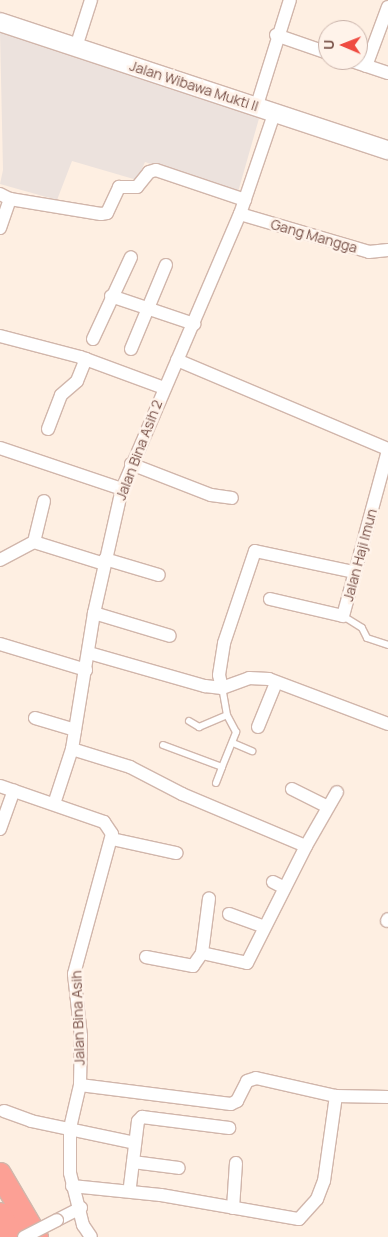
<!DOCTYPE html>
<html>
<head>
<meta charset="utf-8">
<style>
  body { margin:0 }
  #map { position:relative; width:388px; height:1237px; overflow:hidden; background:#feefe2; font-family:Manrope,sans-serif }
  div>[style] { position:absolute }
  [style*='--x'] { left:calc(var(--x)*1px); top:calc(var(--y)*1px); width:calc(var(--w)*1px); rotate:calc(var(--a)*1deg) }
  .industrial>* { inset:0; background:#ece2dd }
  .roads { filter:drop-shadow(1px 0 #d1b6ab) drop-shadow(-1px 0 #d1b6ab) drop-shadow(0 1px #d1b6ab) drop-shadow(0 -1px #d1b6ab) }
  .lane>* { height:6px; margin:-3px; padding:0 3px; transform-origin:3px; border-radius:3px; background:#fff }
  .street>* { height:12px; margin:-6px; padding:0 6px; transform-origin:6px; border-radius:6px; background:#fff }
  .secondary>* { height:18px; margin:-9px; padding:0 9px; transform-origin:9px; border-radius:9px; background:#fff }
  .highway>* { height:22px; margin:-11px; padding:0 11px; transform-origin:11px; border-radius:11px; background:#fca095 }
  .bridges { filter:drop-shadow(1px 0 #d1b6ab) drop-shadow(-1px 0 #d1b6ab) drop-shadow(0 1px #d1b6ab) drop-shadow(0 -1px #d1b6ab) }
  .street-bridge>* { height:12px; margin:-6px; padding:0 6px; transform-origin:6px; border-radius:6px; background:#fff }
  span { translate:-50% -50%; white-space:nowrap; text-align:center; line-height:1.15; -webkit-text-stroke:5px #fff3ea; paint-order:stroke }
  .street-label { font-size:14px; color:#775047 }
  .north { position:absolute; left:318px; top:20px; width:50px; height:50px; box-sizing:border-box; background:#fff3ea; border:1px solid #c9b2a9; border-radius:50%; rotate:271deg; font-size:14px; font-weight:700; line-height:20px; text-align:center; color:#775047 }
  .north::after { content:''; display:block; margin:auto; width:18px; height:22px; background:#ef4b40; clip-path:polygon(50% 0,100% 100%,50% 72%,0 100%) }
</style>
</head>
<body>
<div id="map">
  <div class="industrial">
    <i style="clip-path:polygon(0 32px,260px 115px,238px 192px,145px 162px,137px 180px,72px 161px,57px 200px,0 184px,3px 170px)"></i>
  </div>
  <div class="roads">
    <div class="lane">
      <i style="--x:343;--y:616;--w:22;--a:32"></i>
      <i style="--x:362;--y:628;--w:11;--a:63"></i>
      <i style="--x:367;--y:638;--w:22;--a:18"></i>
      <i style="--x:189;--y:721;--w:12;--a:31"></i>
      <i style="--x:199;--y:727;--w:30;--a:-23"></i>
      <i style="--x:233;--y:743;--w:21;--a:23"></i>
      <i style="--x:163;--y:745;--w:63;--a:20.4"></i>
      <i style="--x:222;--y:767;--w:38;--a:-68"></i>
      <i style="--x:236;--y:732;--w:19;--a:-118"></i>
      <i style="--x:227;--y:715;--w:27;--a:-100"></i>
      <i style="--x:216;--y:783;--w:17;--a:-69"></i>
    </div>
    <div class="street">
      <i style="--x:276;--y:35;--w:55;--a:19.1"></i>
      <i style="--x:76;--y:47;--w:49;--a:-72.3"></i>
      <i style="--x:349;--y:60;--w:41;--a:18.4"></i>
      <i style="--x:366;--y:66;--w:63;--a:-69.6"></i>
      <i style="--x:257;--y:105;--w:110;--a:-72.6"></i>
      <i style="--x:0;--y:194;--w:11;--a:27"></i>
      <i style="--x:10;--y:199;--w:92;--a:9.4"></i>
      <i style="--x:101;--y:214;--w:6;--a:-9"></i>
      <i style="--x:107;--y:213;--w:29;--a:-65"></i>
      <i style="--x:119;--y:187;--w:18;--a:0"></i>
      <i style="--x:137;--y:187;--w:19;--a:-51"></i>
      <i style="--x:149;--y:172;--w:7;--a:-16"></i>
      <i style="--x:156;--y:170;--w:94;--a:18.6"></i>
      <i style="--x:240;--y:214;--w:134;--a:16.4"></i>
      <i style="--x:369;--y:252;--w:19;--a:-6"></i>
      <i style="--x:0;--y:228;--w:31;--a:-71"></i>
      <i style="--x:111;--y:296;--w:88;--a:18.6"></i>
      <i style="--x:0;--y:336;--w:83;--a:14.7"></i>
      <i style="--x:80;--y:357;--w:90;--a:20.3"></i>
      <i style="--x:93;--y:339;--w:90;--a:-65.1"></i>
      <i style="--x:131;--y:349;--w:91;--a:-67.4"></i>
      <i style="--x:177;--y:360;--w:229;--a:22.9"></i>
      <i style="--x:48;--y:429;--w:36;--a:-69"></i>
      <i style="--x:61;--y:395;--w:21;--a:-41"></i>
      <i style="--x:77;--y:381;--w:24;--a:-68"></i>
      <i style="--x:0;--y:448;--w:129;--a:18.6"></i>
      <i style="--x:131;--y:464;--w:86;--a:21.2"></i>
      <i style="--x:211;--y:495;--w:21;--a:8"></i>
      <i style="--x:34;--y:542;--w:42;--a:-76.3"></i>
      <i style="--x:105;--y:559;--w:56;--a:16.5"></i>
      <i style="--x:0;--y:560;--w:38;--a:-28"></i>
      <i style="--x:34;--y:542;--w:73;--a:17.4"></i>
      <i style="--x:270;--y:599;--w:75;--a:13.1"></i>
      <i style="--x:343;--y:616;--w:172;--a:-74.8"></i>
      <i style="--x:94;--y:613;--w:79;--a:16.8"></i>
      <i style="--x:0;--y:644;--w:90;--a:16.8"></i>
      <i style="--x:89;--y:653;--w:121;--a:15.9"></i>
      <i style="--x:205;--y:686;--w:17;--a:7"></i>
      <i style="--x:222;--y:688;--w:29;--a:-20"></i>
      <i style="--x:249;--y:678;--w:20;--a:3"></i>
      <i style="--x:269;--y:679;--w:127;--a:20.7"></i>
      <i style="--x:222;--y:688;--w:13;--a:-103"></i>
      <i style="--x:219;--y:675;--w:32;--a:-81"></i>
      <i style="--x:224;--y:643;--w:97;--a:-71.4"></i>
      <i style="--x:255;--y:551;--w:101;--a:12"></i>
      <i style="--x:35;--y:718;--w:42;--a:16.7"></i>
      <i style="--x:258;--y:727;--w:48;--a:-67.8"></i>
      <i style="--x:72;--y:749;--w:61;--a:17.2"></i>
      <i style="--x:130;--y:767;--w:59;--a:27.4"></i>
      <i style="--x:182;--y:794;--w:134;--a:22.8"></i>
      <i style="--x:0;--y:786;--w:110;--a:19.1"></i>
      <i style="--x:104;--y:822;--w:14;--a:56"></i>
      <i style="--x:112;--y:834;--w:145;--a:105.2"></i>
      <i style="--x:74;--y:974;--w:62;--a:83.6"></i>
      <i style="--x:81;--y:1036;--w:49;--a:91.2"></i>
      <i style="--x:80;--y:1085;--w:44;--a:103.1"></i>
      <i style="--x:70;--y:1128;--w:45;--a:90"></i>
      <i style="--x:70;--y:1173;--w:54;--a:76"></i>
      <i style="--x:83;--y:1225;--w:14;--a:56"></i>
      <i style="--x:292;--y:789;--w:40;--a:26.6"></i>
      <i style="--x:54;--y:804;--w:58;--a:-71.9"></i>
      <i style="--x:72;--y:749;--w:138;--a:-80.8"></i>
      <i style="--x:94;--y:613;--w:127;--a:-77.3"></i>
      <i style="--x:122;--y:489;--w:299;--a:-66.8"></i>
      <i style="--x:240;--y:214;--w:109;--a:-71.2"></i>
      <i style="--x:0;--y:829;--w:41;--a:-70.3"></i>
      <i style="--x:112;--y:839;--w:66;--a:12.3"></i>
      <i style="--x:273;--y:882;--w:13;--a:27"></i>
      <i style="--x:229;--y:914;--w:37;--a:20"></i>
      <i style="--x:387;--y:921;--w:2;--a:-63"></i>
      <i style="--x:202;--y:953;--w:55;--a:-82.7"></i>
      <i style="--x:146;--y:957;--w:48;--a:10.8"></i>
      <i style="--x:193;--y:966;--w:16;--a:-55"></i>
      <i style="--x:202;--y:953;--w:46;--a:12.5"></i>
      <i style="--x:247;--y:963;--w:131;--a:-63.2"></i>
      <i style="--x:306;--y:846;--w:62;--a:-60.1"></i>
      <i style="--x:80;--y:1085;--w:152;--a:7.2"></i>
      <i style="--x:231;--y:1104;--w:7;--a:-27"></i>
      <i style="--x:237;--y:1101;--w:22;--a:-63"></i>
      <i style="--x:247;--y:1081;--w:9;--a:-18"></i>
      <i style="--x:256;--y:1078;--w:82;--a:12.7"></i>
      <i style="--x:336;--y:1096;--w:52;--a:1.1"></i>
      <i style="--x:4;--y:1111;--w:29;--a:20"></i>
      <i style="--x:31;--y:1121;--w:106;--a:11.9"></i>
      <i style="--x:133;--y:1162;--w:46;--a:7.4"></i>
      <i style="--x:72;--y:1186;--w:89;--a:5.8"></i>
      <i style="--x:161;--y:1195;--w:140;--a:9.9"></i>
      <i style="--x:299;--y:1219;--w:27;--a:-48"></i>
      <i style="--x:317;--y:1199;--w:19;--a:-69"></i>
      <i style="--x:324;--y:1181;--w:86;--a:-82"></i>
      <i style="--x:130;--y:1186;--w:65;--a:-83"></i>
      <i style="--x:138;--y:1121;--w:6;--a:-45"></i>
      <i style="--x:142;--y:1117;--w:88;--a:7.2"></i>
      <i style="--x:233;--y:1208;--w:45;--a:-86.2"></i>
      <i style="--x:57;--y:1220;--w:27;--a:-27"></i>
    </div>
    <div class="secondary">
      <i style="--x:0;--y:22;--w:409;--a:18.3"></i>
    </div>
    <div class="highway">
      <i style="--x:0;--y:1174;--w:73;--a:59.6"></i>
      <i style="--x:0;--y:1214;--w:26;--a:61"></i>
    </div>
  </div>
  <div class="bridges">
    <div class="street-bridge">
      <i style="--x:24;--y:1237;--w:37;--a:-27"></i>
    </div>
  </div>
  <div class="street-label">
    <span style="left:194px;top:86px;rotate:18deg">Jalan Wibawa Mukti II</span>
    <span style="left:314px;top:236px;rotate:16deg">Gang Mangga</span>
    <span style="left:139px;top:450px;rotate:-69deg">Jalan Bina Asih 2</span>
    <span style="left:360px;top:555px;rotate:-75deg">Jalan Haji Imun</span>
    <span style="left:78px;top:1018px;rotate:-92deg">Jalan Bina Asih</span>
  </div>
  <div class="north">U</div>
</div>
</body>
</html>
